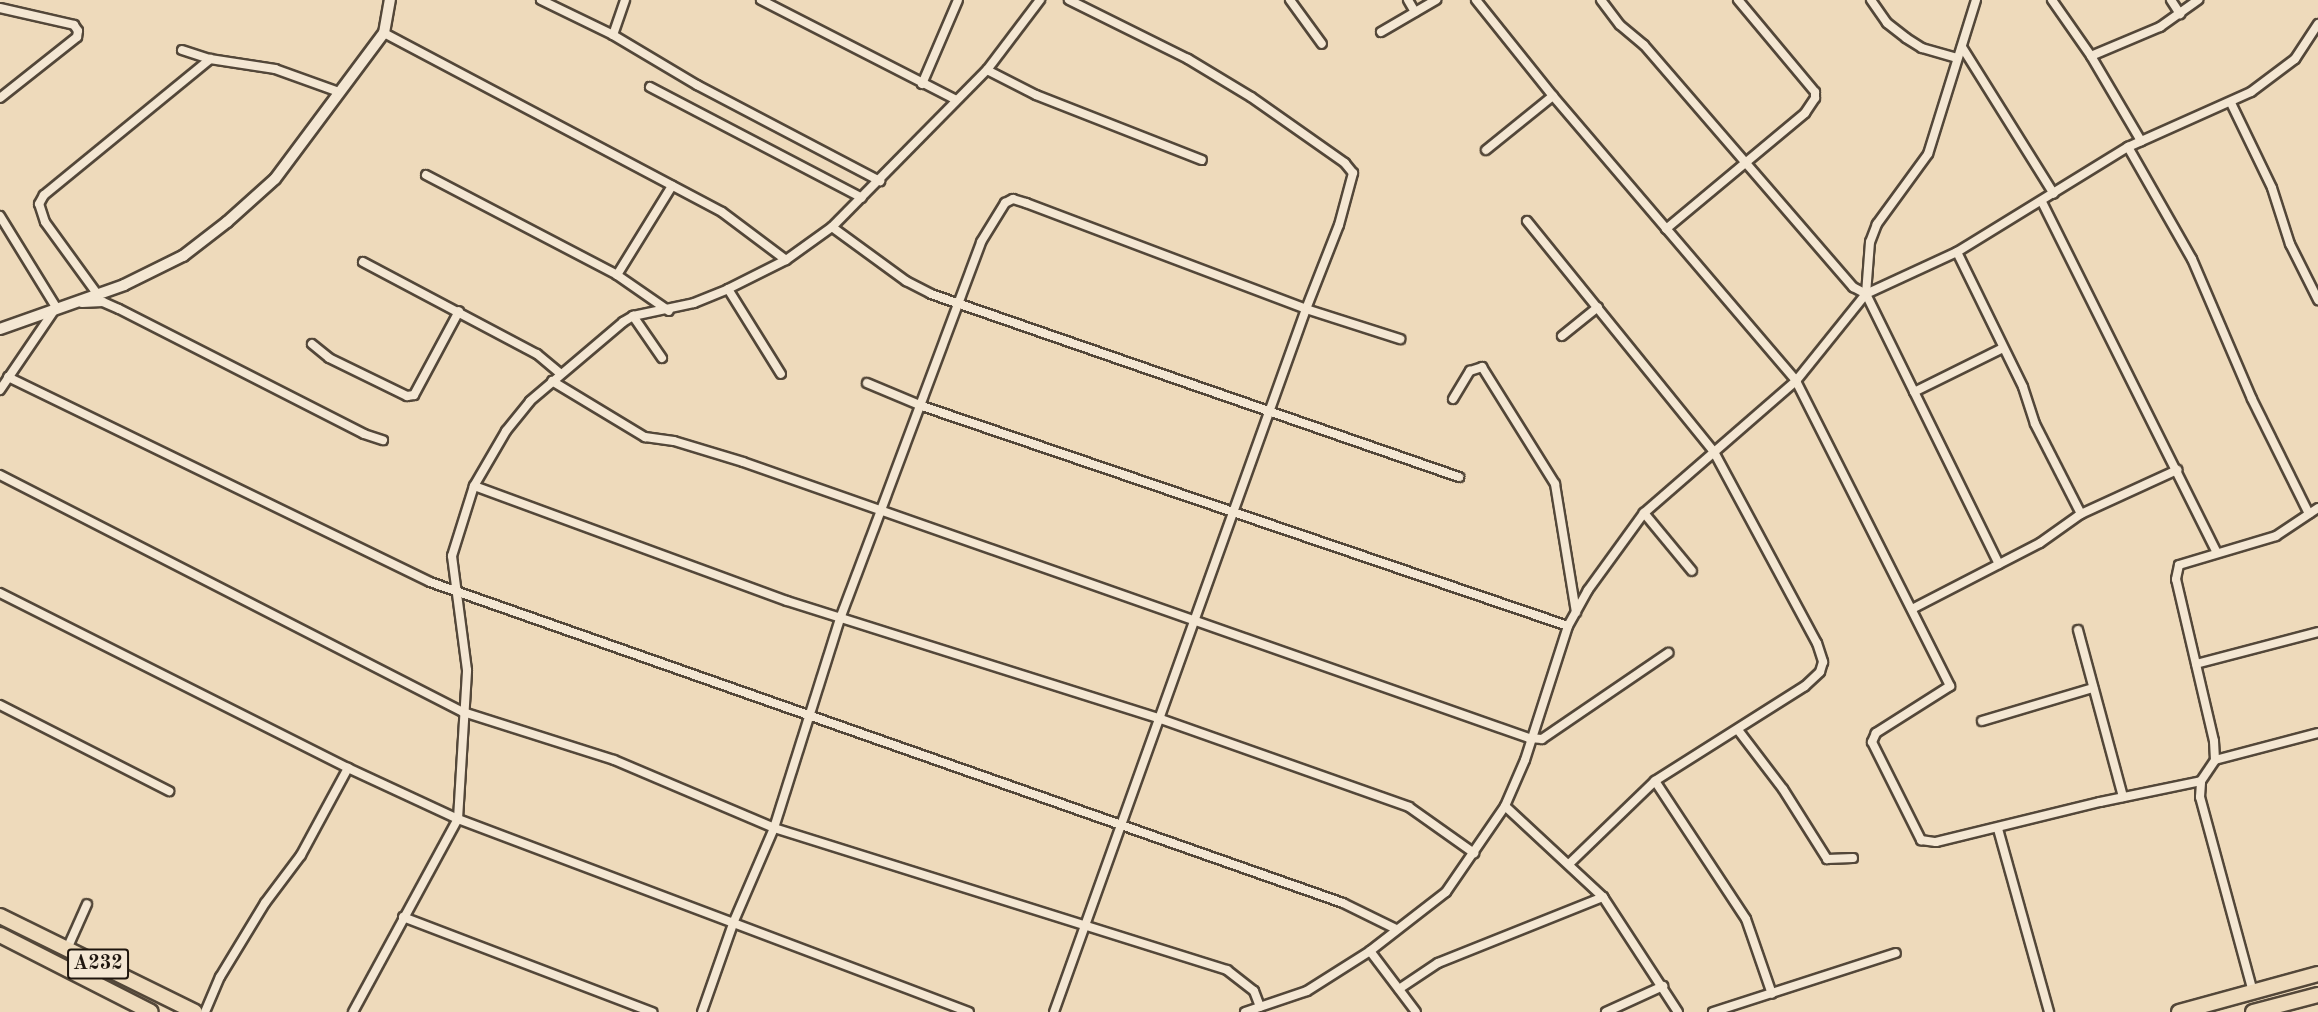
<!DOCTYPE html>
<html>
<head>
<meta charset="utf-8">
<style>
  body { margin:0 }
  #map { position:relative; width:2318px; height:1012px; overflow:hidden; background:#eedabb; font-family:"Old Standard TT",serif }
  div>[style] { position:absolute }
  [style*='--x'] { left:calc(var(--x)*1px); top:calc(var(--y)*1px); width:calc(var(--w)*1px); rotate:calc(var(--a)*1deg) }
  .roads { filter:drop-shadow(2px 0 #534739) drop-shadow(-2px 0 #534739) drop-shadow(0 2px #534739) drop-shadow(0 -2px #534739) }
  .minor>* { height:8px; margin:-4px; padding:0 4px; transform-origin:4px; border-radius:4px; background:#f4e7d3 }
  .tertiary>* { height:10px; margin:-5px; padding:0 5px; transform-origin:5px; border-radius:5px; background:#f4e7d3 }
  .primary>* { height:14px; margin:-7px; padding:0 7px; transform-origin:7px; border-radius:7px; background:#eedabb }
  .trunk>* { height:14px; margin:-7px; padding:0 7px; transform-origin:7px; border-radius:7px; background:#eedabb }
  span { translate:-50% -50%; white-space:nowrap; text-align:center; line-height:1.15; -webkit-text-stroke:4.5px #f4e7d3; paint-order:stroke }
  .shield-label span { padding:2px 4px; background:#f4e7d3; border:2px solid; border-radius:4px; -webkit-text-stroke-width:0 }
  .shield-label { font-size:20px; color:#1f160e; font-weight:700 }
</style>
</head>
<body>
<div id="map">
  <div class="roads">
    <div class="minor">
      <i style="--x:541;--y:0;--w:80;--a:25.9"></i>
      <i style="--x:613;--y:35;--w:98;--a:30.8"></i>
      <i style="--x:697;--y:85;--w:207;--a:27.7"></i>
      <i style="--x:761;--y:0;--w:219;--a:27.1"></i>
      <i style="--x:1290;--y:0;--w:54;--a:54"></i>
      <i style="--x:1408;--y:0;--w:14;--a:60"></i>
      <i style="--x:1476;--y:0;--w:123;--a:51.3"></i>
      <i style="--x:1553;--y:96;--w:375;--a:49.5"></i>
      <i style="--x:1796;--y:381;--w:342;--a:63.2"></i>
      <i style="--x:1950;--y:686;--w:88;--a:147.6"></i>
      <i style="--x:1876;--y:733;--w:10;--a:114"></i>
      <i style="--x:1872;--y:742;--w:110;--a:63.4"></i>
      <i style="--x:1921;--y:840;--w:15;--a:8"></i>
      <i style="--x:1936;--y:842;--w:169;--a:-13.7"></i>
      <i style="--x:2100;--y:802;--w:103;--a:-11.7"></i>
      <i style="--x:1601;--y:0;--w:31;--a:53"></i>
      <i style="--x:1620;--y:25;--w:31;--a:40"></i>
      <i style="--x:1644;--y:45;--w:320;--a:49.2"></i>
      <i style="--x:1853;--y:287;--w:15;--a:28"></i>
      <i style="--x:1871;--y:0;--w:28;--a:55"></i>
      <i style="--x:1887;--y:23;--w:24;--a:38"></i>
      <i style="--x:1906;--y:38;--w:19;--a:32"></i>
      <i style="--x:1922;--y:48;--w:36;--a:16"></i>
      <i style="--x:1976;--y:0;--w:161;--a:107.3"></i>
      <i style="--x:1928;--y:154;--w:87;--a:126.1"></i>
      <i style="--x:1877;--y:224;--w:19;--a:111"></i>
      <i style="--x:1870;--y:242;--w:52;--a:94.4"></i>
      <i style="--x:1866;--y:294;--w:301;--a:63.8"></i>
      <i style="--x:2052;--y:0;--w:68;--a:55.1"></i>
      <i style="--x:2091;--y:56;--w:99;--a:59.5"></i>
      <i style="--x:2171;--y:0;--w:17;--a:57"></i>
      <i style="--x:0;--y:8;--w:76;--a:12.9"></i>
      <i style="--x:74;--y:25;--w:7;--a:56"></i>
      <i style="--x:78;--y:31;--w:6;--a:99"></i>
      <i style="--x:77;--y:37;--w:98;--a:141.6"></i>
      <i style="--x:1381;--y:32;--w:64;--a:-30.2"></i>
      <i style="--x:384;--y:33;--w:382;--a:27.9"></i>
      <i style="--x:722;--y:212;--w:80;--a:36.9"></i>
      <i style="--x:613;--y:35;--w:37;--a:-71"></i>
      <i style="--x:1962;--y:47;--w:173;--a:58"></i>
      <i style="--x:182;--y:50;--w:29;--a:18"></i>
      <i style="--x:210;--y:59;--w:66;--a:8.7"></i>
      <i style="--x:275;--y:69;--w:68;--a:19.8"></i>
      <i style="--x:2091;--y:56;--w:75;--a:-22.8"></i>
      <i style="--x:2160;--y:27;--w:47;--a:-35.4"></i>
      <i style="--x:987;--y:70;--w:55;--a:27"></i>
      <i style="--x:1036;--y:95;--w:178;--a:21.4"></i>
      <i style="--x:922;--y:84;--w:91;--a:-66.8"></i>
      <i style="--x:650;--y:87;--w:239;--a:27.6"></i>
      <i style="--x:2231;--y:103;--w:94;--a:64.2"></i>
      <i style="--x:2272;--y:188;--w:59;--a:72.2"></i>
      <i style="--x:2290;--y:244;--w:63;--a:63.4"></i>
      <i style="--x:2128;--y:147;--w:129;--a:60.3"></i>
      <i style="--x:2192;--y:259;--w:152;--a:66.8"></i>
      <i style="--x:2252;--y:399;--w:128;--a:63.6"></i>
      <i style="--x:1486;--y:150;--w:86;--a:-38.9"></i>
      <i style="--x:426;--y:175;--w:216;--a:27.6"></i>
      <i style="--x:617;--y:275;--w:63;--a:34.7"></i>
      <i style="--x:2042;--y:202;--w:392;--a:63.5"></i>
      <i style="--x:0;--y:216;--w:107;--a:58.4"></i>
      <i style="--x:1527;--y:221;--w:297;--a:51"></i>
      <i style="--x:1714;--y:452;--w:217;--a:61.7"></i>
      <i style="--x:1817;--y:643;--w:20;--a:72"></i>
      <i style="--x:1823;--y:662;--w:10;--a:107"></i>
      <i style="--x:1820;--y:672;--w:21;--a:137"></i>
      <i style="--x:1805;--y:686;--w:178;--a:147.7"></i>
      <i style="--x:1655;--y:781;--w:120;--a:136"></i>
      <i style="--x:832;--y:227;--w:92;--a:36.1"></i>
      <i style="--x:906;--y:281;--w:28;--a:27"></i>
      <i style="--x:931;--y:294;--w:559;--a:19.12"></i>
      <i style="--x:1666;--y:229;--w:181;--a:-39.8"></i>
      <i style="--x:1805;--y:113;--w:18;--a:-56"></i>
      <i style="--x:1815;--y:98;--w:6;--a:-90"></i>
      <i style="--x:1815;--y:92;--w:120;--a:-129.9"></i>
      <i style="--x:1957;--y:252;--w:150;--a:63.9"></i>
      <i style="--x:2023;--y:387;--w:39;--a:72"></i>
      <i style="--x:2035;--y:424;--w:101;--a:62.9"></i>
      <i style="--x:363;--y:262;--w:197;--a:27.9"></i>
      <i style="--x:537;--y:354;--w:31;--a:40"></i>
      <i style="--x:617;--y:275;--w:105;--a:-58.3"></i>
      <i style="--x:728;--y:289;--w:100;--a:58.1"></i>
      <i style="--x:98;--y:295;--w:90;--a:-126"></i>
      <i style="--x:45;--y:222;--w:19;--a:-108"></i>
      <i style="--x:39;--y:204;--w:10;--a:-61"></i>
      <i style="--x:44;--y:195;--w:215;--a:-39.3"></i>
      <i style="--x:82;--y:303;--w:21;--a:-3"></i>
      <i style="--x:103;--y:302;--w:17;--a:24"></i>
      <i style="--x:119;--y:309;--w:275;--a:27"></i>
      <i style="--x:364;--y:434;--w:20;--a:18"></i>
      <i style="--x:633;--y:316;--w:51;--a:55.4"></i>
      <i style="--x:1562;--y:336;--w:46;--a:-38.9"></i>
      <i style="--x:312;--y:344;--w:22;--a:39"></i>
      <i style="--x:329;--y:358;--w:87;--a:26"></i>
      <i style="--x:407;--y:396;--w:7;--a:-8"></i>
      <i style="--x:414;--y:395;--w:95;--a:-61.8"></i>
      <i style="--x:8;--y:377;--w:469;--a:25.9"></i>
      <i style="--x:430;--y:582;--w:968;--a:19.37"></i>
      <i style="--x:1343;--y:903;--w:57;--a:26.1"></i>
      <i style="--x:552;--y:381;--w:109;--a:31.1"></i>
      <i style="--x:645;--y:437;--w:29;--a:8"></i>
      <i style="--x:674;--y:441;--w:72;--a:16.9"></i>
      <i style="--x:743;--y:462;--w:833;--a:19.35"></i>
      <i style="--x:1529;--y:738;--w:13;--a:4"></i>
      <i style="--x:1542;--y:739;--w:153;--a:-34.3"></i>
      <i style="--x:867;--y:383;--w:60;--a:22.7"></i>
      <i style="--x:922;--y:406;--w:682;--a:18.81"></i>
      <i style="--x:0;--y:390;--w:98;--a:-55.8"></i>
      <i style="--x:1914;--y:392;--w:99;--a:-26.3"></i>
      <i style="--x:1453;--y:399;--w:33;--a:-59"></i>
      <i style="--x:1470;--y:371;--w:13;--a:-18"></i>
      <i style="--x:1482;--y:367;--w:138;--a:58"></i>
      <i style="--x:1555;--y:484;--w:130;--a:80.7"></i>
      <i style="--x:0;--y:475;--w:520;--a:27.11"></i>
      <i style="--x:463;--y:712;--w:158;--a:17.6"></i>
      <i style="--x:614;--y:760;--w:174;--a:23"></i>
      <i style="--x:774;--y:828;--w:475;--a:17.4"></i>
      <i style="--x:1227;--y:970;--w:34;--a:38"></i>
      <i style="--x:1254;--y:991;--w:17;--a:69"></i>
      <i style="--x:474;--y:486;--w:333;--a:20.2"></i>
      <i style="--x:787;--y:601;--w:392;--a:17.5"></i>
      <i style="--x:1161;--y:719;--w:263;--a:19.5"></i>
      <i style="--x:1409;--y:807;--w:80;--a:35.3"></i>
      <i style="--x:1644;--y:513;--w:75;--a:50.4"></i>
      <i style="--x:0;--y:593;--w:390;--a:26.7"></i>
      <i style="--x:348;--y:768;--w:121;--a:24.9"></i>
      <i style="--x:458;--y:819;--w:546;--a:20.69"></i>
      <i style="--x:1912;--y:609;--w:144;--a:-27.3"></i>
      <i style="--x:2040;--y:543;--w:50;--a:-35.3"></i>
      <i style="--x:2081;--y:514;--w:106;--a:-24.6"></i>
      <i style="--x:2078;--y:630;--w:173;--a:74.9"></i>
      <i style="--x:2196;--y:664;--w:126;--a:-14.7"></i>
      <i style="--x:0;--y:705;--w:190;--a:27"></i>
      <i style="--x:1982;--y:721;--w:116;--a:-16.6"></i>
      <i style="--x:1738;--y:730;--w:74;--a:52.7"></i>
      <i style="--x:1783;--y:789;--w:83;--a:57.8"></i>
      <i style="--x:1827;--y:859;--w:26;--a:-2"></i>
      <i style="--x:2215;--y:760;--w:106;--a:-14.7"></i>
      <i style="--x:1655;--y:781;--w:165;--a:56.6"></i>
      <i style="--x:1746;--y:919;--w:79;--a:70.9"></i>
      <i style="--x:1505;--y:806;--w:134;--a:42.9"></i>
      <i style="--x:1603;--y:897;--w:137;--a:56.9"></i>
      <i style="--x:1998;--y:829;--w:190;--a:74.4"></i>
      <i style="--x:403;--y:917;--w:267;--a:20.9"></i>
      <i style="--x:67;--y:949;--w:49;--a:-66"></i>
      <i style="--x:1370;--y:951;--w:76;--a:53"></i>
      <i style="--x:1399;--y:989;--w:47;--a:-33.7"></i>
      <i style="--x:1438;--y:963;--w:178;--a:-21.8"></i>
      <i style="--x:2253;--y:992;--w:202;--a:-105.2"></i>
      <i style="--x:2200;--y:797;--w:16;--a:-86"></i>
      <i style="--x:2201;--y:781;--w:25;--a:-56"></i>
      <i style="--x:2215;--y:760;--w:19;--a:-93"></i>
      <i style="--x:2214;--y:741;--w:166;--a:-103.2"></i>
      <i style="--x:2176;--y:579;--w:14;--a:-78"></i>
      <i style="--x:2179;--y:565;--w:101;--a:-16.6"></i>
      <i style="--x:2276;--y:536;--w:50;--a:-33.7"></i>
      <i style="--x:205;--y:1012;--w:38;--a:-67"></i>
      <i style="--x:220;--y:977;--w:87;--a:-58.7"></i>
      <i style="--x:265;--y:903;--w:60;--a:-53.1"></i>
      <i style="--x:301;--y:855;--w:99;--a:-61.6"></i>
      <i style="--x:353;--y:1012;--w:220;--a:-61.5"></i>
      <i style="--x:458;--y:819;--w:149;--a:-86.5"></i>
      <i style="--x:467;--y:670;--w:115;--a:-97.5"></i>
      <i style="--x:452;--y:556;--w:73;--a:-72.6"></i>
      <i style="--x:474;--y:486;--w:64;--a:-59.8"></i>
      <i style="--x:506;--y:431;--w:38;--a:-51"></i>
      <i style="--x:530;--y:401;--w:122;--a:-40.3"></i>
      <i style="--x:623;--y:322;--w:12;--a:-31"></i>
      <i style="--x:633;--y:316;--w:62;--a:-12"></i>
      <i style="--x:694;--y:303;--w:37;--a:-22"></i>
      <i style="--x:728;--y:289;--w:65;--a:-26.6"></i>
      <i style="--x:786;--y:260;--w:57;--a:-35.7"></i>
      <i style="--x:832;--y:227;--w:221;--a:-45.4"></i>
      <i style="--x:987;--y:70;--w:88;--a:-52.9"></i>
      <i style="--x:702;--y:1012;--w:96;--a:-70.6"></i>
      <i style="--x:734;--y:921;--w:101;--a:-66.7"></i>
      <i style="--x:774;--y:828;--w:222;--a:-72.5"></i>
      <i style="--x:841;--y:616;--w:113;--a:-69.3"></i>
      <i style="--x:881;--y:510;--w:286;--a:-69.5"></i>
      <i style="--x:981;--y:242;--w:46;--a:-58.4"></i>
      <i style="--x:1005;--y:203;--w:9;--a:-27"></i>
      <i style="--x:1013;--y:199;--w:14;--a:17"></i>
      <i style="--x:1026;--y:203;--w:299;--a:20.7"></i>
      <i style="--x:1306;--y:309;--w:99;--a:17.7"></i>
      <i style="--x:1054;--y:1012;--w:747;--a:-70.28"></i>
      <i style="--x:1306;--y:309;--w:90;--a:-68.6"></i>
      <i style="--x:1339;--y:225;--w:54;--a:-74.9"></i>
      <i style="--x:1353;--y:173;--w:13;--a:-129"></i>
      <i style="--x:1345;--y:163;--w:115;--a:-144.9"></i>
      <i style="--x:1251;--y:97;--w:74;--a:-148.9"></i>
      <i style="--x:1188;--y:59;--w:133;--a:-153.6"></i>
      <i style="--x:1245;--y:1012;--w:65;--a:-18.7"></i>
      <i style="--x:1307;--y:991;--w:75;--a:-32.4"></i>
      <i style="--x:1370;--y:951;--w:96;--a:-37.8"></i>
      <i style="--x:1446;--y:892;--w:104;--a:-55.5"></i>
      <i style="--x:1505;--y:806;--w:50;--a:-66.5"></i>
      <i style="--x:1525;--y:760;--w:141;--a:-72.2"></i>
      <i style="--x:1568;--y:626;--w:41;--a:-60.9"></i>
      <i style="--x:1588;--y:590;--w:95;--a:-54"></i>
      <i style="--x:1644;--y:513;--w:201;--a:-41"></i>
      <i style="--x:1796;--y:381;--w:112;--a:-51.2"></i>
      <i style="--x:1866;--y:294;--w:100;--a:-24.8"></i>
      <i style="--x:1957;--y:252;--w:201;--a:-31.6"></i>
      <i style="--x:2128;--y:147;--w:135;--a:-24.1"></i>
      <i style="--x:2251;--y:92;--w:55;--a:-36.9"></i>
      <i style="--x:2295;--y:59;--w:42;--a:-56.7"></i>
      <i style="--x:1606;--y:1012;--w:63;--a:-24.5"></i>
      <i style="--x:1713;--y:1012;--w:192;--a:-17.9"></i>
    </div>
    <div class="tertiary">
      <i style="--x:0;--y:329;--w:132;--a:-19.5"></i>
      <i style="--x:124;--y:285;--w:66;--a:-26.2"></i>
      <i style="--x:183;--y:256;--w:56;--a:-37.7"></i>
      <i style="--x:227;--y:222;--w:64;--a:-41.9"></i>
      <i style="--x:275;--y:179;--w:182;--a:-53.3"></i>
      <i style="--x:384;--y:33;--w:34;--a:-80"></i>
    </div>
    <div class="primary">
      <i style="--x:2179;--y:1012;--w:144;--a:-15.3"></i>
      <i style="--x:2253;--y:1012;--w:67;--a:-14.7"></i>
    </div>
    <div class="trunk">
      <i style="--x:0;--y:916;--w:217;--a:26.2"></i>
      <i style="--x:0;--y:935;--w:169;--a:27"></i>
    </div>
  </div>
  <div class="shield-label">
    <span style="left:98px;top:964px">A232</span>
  </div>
</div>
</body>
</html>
